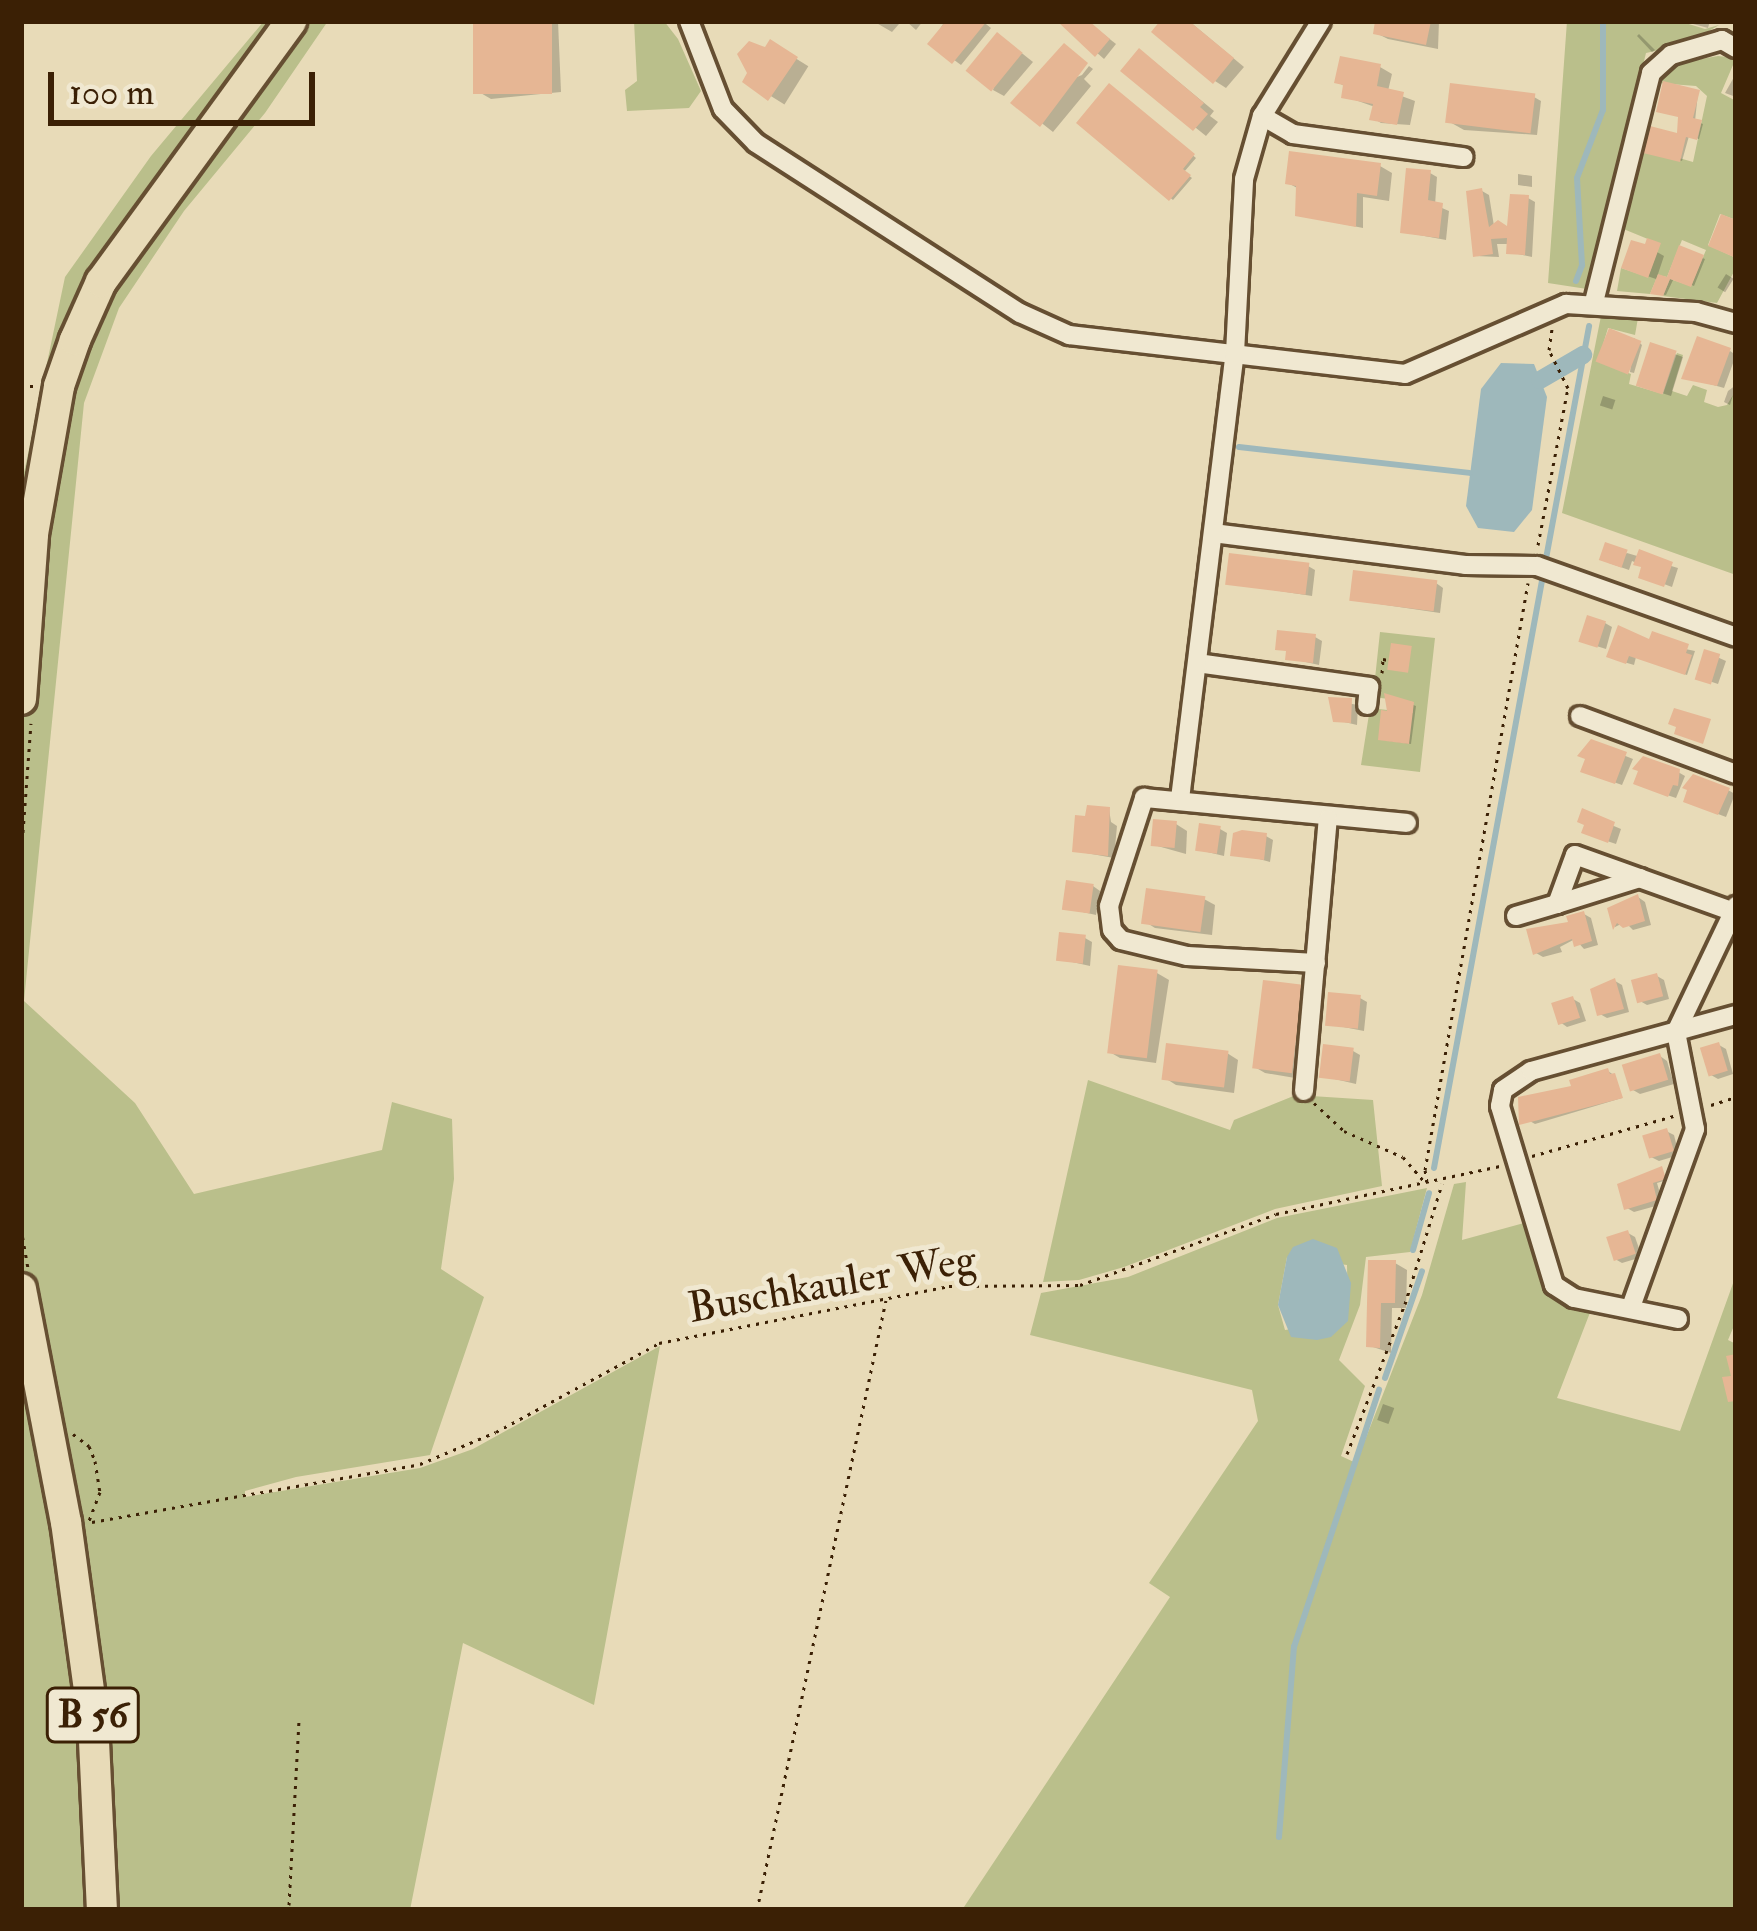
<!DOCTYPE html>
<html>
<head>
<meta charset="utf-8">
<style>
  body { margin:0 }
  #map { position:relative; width:1757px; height:1931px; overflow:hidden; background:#e8dbb8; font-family:"IM FELL Double Pica",serif }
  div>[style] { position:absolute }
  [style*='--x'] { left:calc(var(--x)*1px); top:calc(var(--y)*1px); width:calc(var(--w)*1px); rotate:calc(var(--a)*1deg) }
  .green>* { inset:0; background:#babf8b }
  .water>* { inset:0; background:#9eb8bb }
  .shadow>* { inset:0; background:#0003; transform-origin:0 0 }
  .stream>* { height:6px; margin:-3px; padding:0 3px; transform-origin:3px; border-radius:3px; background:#9eb8bb }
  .canal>* { height:18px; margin:-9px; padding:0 9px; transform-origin:9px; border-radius:9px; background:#9eb8bb }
  .building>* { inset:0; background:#e6b694; transform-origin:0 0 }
  .path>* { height:3px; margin-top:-1.5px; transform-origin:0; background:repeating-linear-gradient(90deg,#3b2005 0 3px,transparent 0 9px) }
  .roads { filter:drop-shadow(3px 0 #664f32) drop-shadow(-3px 0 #664f32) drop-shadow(0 3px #664f32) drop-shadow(0 -3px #664f32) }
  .street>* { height:18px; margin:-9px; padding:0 9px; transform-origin:9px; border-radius:9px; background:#f0e8d1 }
  .primary>* { height:30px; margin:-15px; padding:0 15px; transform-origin:15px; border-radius:15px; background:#e8dbb8 }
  span { translate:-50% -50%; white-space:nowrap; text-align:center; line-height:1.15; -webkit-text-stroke:10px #f0e8d1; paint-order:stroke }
  .shield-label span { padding:3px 9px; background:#f0e8d1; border:3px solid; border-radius:9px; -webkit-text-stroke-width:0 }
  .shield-label { font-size:39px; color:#3b2005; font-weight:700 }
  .street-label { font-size:42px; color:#3b2005 }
  .frame { position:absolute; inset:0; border:24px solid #3b2005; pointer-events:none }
  .scale { position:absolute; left:48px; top:72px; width:267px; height:54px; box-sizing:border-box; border:6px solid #3b2005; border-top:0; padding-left:15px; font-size:36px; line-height:42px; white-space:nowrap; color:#3b2005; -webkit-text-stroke:9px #f0e8d1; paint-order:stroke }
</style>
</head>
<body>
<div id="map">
  <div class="green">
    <i style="clip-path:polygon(264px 21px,328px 21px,265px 113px,184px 211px,119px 308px,84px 403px,24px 1001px,135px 1103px,194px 1194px,382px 1150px,392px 1102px,452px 1119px,454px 1179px,441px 1269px,484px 1297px,430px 1455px,296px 1477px,245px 1491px,245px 1497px,420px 1468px,473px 1449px,660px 1346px,594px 1705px,463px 1643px,410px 1910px,21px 1910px,21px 487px,65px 277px,151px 156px)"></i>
    <i style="clip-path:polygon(634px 21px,664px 21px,678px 39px,701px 91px,689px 108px,627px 111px,625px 90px,637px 81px)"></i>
    <i style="clip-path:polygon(1567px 21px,1679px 21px,1705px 29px,1719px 25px,1687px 44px,1646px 53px,1587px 289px,1548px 283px)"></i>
    <i style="clip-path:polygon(1718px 56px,1736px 58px,1721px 93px,1736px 101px,1736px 220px,1720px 214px,1708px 245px,1736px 258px,1736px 268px,1717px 303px,1663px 296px,1670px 279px,1691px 286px,1706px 250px,1682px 240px,1667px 277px,1658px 275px,1650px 294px,1617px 291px,1621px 268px,1648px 277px,1660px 244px,1621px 228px,1641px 147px,1693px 162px,1707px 96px,1696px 86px,1657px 83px,1658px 77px,1673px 64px)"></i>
    <i style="clip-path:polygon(1601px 316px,1638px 318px,1635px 335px,1608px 328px,1598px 361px,1631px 374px,1629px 384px,1663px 394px,1677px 353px,1683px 355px,1672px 391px,1687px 396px,1693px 385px,1707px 390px,1704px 402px,1718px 407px,1727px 405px,1736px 390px,1736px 575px,1562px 513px)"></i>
    <i style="clip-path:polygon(1380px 632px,1435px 638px,1420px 772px,1361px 765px,1370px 708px,1413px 713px,1413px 702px,1373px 697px)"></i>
    <i style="clip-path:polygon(1088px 1080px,1230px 1130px,1234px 1120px,1296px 1095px,1373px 1100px,1382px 1186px,1275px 1209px,1124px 1267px,1079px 1280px,1043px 1282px)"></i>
    <i style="clip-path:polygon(evenodd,1466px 1182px,1462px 1240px,1524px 1223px,1540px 1281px,1553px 1298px,1591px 1310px,1557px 1398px,1680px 1431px,1736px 1275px,1736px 1321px,1728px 1340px,1736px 1344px,1736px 1910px,962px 1910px,1170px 1597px,1149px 1583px,1258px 1421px,1252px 1390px,1030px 1335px,1041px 1293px,1128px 1277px,1277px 1218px,1427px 1188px,1410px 1252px,1366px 1257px,1360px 1305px,1339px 1360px,1365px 1386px,1341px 1456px,1356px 1463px,1422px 1295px,1454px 1184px,1466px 1182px,1287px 1257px,1347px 1265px,1348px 1321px,1285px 1330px,1278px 1305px,1287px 1257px)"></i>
  </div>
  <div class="water">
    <i style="clip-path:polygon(1501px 363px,1534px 364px,1547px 397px,1532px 510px,1514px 532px,1478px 528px,1466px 506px,1481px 389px)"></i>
    <i style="clip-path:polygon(1313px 1239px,1337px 1248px,1351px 1283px,1348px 1321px,1331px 1337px,1317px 1340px,1291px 1337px,1278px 1305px,1287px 1257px,1293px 1247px)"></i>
  </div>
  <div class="shadow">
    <i style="clip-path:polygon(476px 21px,558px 21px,561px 92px,491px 99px,479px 92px)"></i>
    <i style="clip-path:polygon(873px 21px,895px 21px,899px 24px,892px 32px)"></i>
    <i style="clip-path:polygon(906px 21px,923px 21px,916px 30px)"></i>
    <i style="clip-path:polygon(945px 21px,982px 21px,991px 28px,961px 65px,931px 43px)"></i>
    <i style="clip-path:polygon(1061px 21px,1087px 21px,1116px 44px,1104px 59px)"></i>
    <i style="clip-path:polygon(1164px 21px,1189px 21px,1244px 67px,1226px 88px,1215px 81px)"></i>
    <i style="clip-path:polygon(1378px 21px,1439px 21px,1438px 49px,1388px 39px,1376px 33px)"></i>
    <i style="clip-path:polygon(1682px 21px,1710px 21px,1708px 28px)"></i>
    <i style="clip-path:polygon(1639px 34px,1655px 50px,1652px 52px,1637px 36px)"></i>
    <i style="left:771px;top:43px;width:44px;height:45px;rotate:32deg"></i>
    <i style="clip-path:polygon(1009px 43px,1033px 62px,1004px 96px,993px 90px)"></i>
    <i style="clip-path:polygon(1151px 59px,1214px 111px,1210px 116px,1218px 122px,1206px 136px,1124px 70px)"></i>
    <i style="clip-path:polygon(1089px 66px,1093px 69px,1084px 79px,1091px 86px,1053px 132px,1015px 102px,1082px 75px)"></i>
    <i style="clip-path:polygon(1380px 67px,1392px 74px,1388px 91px,1415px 101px,1410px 125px,1381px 123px,1373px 118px,1375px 107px,1344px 96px,1346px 87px,1337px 82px)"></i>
    <i style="clip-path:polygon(1734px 77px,1736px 78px,1736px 97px,1725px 93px)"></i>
    <i style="clip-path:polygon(1110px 87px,1196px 158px,1184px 172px,1192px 178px,1173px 200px,1080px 123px)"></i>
    <i style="clip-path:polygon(1698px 93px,1695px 121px,1703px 124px,1699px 139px,1689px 136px,1682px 161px,1649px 152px,1680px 137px,1681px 116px)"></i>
    <i style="clip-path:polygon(1534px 97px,1541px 101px,1537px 135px,1464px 130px,1448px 121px)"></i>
    <i style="clip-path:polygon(1380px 166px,1392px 173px,1389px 201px,1363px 197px,1363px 228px,1298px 215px,1299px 189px,1288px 183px)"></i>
    <i style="clip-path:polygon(1430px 173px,1437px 177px,1435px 205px,1449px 211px,1446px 240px,1403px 232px)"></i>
    <i style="clip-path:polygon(1518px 174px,1532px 176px,1532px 187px,1518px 185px)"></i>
    <i style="clip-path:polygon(1482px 191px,1489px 195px,1494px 226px,1510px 231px,1528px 198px,1535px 202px,1532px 257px,1509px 252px,1509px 244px,1497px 244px,1499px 257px,1476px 256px)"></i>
    <i style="clip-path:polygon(1681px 249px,1705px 259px,1694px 286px,1674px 278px,1666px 295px,1656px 294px,1659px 280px,1632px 271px,1657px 252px,1664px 256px,1657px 277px,1668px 281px)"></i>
    <i style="left:1726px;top:274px;width:9px;height:16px;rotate:32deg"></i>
    <i style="clip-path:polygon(1634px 338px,1642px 345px,1634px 373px,1630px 372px)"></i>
    <i style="clip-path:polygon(1652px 346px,1683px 357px,1671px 396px,1646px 388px)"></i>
    <i style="clip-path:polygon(1730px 351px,1736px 355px,1724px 388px,1685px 377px)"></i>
    <i style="clip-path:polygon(1736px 385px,1730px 405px,1724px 402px,1728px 391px)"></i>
    <i style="left:1603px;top:396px;width:13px;height:10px;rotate:18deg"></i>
    <i style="clip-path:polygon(1627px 553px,1678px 568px,1672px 587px,1645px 577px,1645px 567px,1632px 561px,1629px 570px,1609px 563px)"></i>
    <i style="clip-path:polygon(1308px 566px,1315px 570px,1312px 596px,1228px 583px)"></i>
    <i style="clip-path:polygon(1436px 583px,1443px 588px,1440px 613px,1352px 600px)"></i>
    <i style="clip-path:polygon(1605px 623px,1612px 627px,1606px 649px,1590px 644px)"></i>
    <i style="clip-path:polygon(1315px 637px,1322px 641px,1319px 665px,1288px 658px)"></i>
    <i style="clip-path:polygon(1642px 640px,1695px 651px,1687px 675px,1636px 657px,1634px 665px,1617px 660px)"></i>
    <i style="clip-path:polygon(1706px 652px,1726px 661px,1718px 684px,1700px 678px)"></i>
    <i style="clip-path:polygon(1391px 697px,1416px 706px,1411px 744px,1383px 740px)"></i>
    <i style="clip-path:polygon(1331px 700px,1358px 705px,1357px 725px,1336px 720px)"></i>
    <i style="clip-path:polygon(1593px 743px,1633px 759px,1622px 785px,1591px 774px)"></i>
    <i style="clip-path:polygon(1678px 772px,1685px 776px,1676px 798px,1643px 787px)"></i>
    <i style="clip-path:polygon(1728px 790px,1735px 794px,1726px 817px,1694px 805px)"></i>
    <i style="clip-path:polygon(1109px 809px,1111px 822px,1117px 826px,1114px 858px,1075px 851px)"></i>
    <i style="clip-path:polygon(1590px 816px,1621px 829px,1616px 844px,1592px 836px)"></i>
    <i style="clip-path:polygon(1176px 824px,1187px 831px,1186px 854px,1154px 845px)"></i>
    <i style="clip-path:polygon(1220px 829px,1227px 833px,1224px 856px,1199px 850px)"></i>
    <i style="clip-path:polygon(1266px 836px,1273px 840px,1270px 862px,1241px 854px)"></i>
    <i style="clip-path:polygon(1093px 886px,1100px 891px,1096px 915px,1065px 908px)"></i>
    <i style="clip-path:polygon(1638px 897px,1645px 902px,1651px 925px,1633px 930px,1625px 922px,1615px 927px,1611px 910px)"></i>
    <i style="clip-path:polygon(1204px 899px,1215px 905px,1212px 935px,1155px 928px,1144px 921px)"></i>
    <i style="clip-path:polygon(1584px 914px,1591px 918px,1598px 945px,1584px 949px,1575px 939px,1560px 947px,1562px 952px,1543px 957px,1536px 953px)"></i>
    <i style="clip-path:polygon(1085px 938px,1092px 942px,1090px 966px,1059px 959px)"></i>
    <i style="clip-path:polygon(1157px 973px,1169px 980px,1156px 1063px,1120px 1058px,1108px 1051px)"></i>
    <i style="clip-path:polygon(1657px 976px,1664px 980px,1669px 999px,1647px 1005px,1640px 1001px)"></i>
    <i style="clip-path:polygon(1615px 981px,1622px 985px,1629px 1012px,1607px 1018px,1600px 1014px)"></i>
    <i style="clip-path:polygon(1302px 988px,1313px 995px,1301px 1079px,1265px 1073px,1253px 1066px)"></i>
    <i style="clip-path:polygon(1360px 998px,1367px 1002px,1364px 1031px,1328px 1024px)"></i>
    <i style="clip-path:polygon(1573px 999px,1580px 1003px,1586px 1021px,1567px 1027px,1560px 1022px)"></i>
    <i style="clip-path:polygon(1719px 1045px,1726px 1049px,1733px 1074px,1718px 1079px,1711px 1075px)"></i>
    <i style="clip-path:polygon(1353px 1051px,1360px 1055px,1356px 1084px,1322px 1076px)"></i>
    <i style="clip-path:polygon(1227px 1053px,1238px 1060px,1234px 1093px,1176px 1085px,1165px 1078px)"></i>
    <i style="clip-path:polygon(1660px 1056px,1667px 1061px,1674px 1084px,1640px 1094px,1633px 1090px)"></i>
    <i style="clip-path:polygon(1608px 1071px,1615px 1076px,1622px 1098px,1535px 1124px,1528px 1120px,1560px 1092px)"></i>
    <i style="clip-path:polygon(1666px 1131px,1674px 1135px,1679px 1155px,1659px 1161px,1651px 1157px)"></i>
    <i style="clip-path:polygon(1661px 1169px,1667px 1180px,1657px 1183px,1663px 1204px,1634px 1212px,1627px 1208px)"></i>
    <i style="clip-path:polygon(1628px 1233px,1635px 1237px,1642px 1257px,1622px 1263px,1615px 1259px)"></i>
    <i style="clip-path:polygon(1371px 1263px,1395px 1263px,1407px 1270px,1406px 1308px,1392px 1308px,1391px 1353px,1370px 1346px)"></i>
    <i style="left:1383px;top:1404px;width:12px;height:17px;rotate:20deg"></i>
  </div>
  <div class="stream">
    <i style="--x:1576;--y:281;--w:17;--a:-69"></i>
    <i style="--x:1582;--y:265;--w:87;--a:-93.3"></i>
    <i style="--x:1577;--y:178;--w:73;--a:-69.1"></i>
    <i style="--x:1603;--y:110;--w:89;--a:-90"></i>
    <i style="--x:1239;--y:447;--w:232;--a:6.4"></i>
    <i style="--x:1545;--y:564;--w:242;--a:-79.5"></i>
    <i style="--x:1434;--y:1168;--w:608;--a:-79.58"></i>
    <i style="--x:1413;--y:1250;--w:59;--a:-74.3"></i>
    <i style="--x:1385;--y:1378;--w:113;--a:-70.9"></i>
    <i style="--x:1279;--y:1837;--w:191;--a:-85.5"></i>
    <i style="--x:1294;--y:1647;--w:271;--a:-71.7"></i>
  </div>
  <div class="canal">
    <i style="--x:1540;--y:380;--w:50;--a:-30.2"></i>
  </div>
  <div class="building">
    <i style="left:473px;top:21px;width:79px;height:73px"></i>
    <i style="clip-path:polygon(946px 21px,987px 21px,952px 64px,927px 44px)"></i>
    <i style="clip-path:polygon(1057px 21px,1089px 21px,1110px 39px,1095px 57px)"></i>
    <i style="clip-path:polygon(1160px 21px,1189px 21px,1234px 58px,1213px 84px,1151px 32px)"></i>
    <i style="clip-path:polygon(1375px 21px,1431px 21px,1426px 45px,1373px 34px)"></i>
    <i style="left:997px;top:32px;width:33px;height:50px;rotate:39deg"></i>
    <i style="clip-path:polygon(770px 39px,798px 57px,768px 101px,742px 82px,747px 73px,737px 54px,749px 41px,765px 47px)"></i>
    <i style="clip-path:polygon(1064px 43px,1088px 63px,1040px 127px,1010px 103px)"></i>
    <i style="clip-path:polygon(1139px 48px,1204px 103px,1200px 107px,1208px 114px,1193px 131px,1120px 71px)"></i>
    <i style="clip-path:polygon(1340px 56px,1381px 64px,1377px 86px,1404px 92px,1397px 125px,1369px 120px,1373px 104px,1341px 98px,1343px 85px,1334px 83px)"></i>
    <i style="clip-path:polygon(1663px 81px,1700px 90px,1693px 118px,1702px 120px,1697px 140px,1686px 137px,1680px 162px,1643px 153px,1650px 126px,1677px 133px,1678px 117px,1656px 112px)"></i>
    <i style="clip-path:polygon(1109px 83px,1195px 154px,1183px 169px,1191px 175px,1169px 201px,1076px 123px)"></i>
    <i style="left:1450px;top:83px;width:86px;height:40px;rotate:7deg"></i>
    <i style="clip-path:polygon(1289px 151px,1381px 163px,1377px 196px,1357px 193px,1356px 227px,1295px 216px,1296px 186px,1285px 184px)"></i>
    <i style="clip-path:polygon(1406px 168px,1431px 170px,1428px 200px,1443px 203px,1439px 238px,1400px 233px)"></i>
    <i style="clip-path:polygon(1482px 188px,1489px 227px,1498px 220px,1507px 226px,1510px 194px,1529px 195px,1525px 255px,1506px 254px,1507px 238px,1491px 239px,1493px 254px,1473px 257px,1466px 191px)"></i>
    <i style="clip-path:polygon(1721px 214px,1736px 220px,1736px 258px,1708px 246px)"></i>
    <i style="clip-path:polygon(1647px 238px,1661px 243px,1648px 278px,1621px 268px,1631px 240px,1645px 244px)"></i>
    <i style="clip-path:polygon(1679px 245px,1704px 255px,1691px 287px,1670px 279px,1663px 296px,1650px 294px,1658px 274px,1667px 277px)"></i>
    <i style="left:1609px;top:328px;width:35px;height:36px;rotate:22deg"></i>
    <i style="clip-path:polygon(1697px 336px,1731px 348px,1717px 386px,1681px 379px)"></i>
    <i style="left:1650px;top:342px;width:28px;height:46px;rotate:18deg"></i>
    <i style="left:1605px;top:542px;width:24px;height:19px;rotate:19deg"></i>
    <i style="clip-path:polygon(1639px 549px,1673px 562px,1664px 587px,1638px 578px,1641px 567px,1633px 565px)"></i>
    <i style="left:1229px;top:553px;width:81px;height:32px;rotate:7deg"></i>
    <i style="left:1353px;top:570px;width:85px;height:31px;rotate:7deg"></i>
    <i style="left:1587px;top:615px;width:20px;height:28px;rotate:18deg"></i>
    <i style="clip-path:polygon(1618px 625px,1649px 639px,1652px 631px,1689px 644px,1686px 653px,1692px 655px,1685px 675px,1629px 656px,1626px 664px,1606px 657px)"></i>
    <i style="clip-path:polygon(1277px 630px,1316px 634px,1313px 663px,1285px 660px,1286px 651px,1275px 650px)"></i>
    <i style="left:1391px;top:643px;width:21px;height:27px;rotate:8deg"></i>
    <i style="left:1704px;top:649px;width:17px;height:32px;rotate:17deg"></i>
    <i style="clip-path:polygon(1384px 693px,1414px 702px,1409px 744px,1378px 740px,1381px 710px,1387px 711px)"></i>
    <i style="clip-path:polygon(1328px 697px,1352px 698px,1351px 723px,1333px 722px)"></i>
    <i style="clip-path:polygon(1674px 708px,1711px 719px,1703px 744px,1674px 734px,1676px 727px,1668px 724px)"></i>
    <i style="clip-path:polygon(1591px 739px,1627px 752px,1615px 784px,1580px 772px,1585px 759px,1577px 756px)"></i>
    <i style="clip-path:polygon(1643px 756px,1680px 769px,1678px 786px,1673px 785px,1668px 797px,1633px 784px,1638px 771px,1632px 769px)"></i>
    <i style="clip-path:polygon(1693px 774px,1730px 788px,1718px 815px,1683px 802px,1687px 790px,1682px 788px)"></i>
    <i style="clip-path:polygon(1087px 805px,1110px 807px,1108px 856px,1072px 852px,1075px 815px,1085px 816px)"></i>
    <i style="clip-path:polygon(1582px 808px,1615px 822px,1608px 843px,1581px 833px,1584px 825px,1577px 822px)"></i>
    <i style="left:1153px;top:819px;width:24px;height:27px;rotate:5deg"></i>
    <i style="left:1199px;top:823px;width:22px;height:28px;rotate:8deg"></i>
    <i style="clip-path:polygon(1242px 830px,1267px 833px,1264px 860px,1230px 856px,1233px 833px)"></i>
    <i style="left:1066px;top:880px;width:28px;height:30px;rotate:8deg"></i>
    <i style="left:1146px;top:888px;width:60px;height:36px;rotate:8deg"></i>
    <i style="clip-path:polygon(1638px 894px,1645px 921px,1623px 928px,1617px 923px,1613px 930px,1607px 908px)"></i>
    <i style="clip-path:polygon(1584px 911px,1592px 941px,1574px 947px,1572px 939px,1533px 955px,1526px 929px,1568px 922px,1566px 916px)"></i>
    <i style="left:1059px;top:932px;width:27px;height:29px;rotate:6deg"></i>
    <i style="left:1118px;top:965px;width:40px;height:89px;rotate:7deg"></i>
    <i style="left:1657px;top:973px;width:24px;height:27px;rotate:75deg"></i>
    <i style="clip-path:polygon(1615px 978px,1624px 1009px,1597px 1016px,1590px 989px)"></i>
    <i style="left:1263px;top:980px;width:40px;height:89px;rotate:7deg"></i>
    <i style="left:1328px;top:992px;width:33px;height:34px;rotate:5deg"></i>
    <i style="left:1573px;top:996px;width:23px;height:23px;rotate:72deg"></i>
    <i style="left:1719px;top:1042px;width:30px;height:20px;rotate:73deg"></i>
    <i style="left:1166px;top:1043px;width:63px;height:37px;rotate:7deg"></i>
    <i style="left:1323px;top:1044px;width:31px;height:34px;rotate:7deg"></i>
    <i style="left:1660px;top:1053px;width:28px;height:40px;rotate:73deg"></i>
    <i style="clip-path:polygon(1608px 1068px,1610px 1074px,1615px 1073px,1623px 1098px,1519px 1125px,1518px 1097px,1571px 1086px,1569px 1080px)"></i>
    <i style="left:1667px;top:1128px;width:24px;height:26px;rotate:73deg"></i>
    <i style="clip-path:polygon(1662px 1166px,1666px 1179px,1653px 1183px,1657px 1200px,1624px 1210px,1617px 1184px)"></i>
    <i style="left:1628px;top:1230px;width:25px;height:23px;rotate:72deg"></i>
    <i style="clip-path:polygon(1368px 1260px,1396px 1260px,1395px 1303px,1381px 1303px,1380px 1348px,1366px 1347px)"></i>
    <i style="clip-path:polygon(1736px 1354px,1736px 1401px,1728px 1402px,1722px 1377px,1731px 1376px,1726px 1356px)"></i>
  </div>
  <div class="path">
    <i style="--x:21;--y:386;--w:12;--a:0"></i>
    <i style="--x:1538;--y:545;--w:160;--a:-79.2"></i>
    <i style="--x:1568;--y:388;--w:42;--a:-116.6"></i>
    <i style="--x:1549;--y:350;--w:21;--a:-82"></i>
    <i style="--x:1382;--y:673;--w:14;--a:-86"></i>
    <i style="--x:1383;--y:659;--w:5;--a:11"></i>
    <i style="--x:21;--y:859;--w:136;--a:-85.8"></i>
    <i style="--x:1314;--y:1103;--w:41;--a:43"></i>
    <i style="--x:1344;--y:1131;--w:64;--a:23.8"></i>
    <i style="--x:1403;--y:1157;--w:35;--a:49"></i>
    <i style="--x:1711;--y:1105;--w:26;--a:-18"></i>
    <i style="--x:1532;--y:1156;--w:147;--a:-15.8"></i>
    <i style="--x:1427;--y:1182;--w:12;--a:-99"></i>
    <i style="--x:1425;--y:1170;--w:596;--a:-80.05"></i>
    <i style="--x:21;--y:1228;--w:41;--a:80.1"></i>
    <i style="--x:73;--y:1434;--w:20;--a:37"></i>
    <i style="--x:89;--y:1446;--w:16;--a:68"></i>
    <i style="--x:95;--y:1461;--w:31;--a:81"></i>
    <i style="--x:100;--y:1492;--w:31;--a:111"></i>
    <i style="--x:1347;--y:1454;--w:161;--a:-68.9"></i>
    <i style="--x:1405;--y:1304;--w:126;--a:-72.9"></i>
    <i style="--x:92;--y:1522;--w:333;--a:-10"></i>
    <i style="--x:420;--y:1464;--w:82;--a:-22.8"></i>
    <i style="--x:496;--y:1432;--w:186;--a:-28.6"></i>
    <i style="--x:659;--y:1343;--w:296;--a:-11.1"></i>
    <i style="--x:949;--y:1286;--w:131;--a:-0.4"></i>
    <i style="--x:1080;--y:1285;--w:208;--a:-19.9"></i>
    <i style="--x:1276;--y:1214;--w:229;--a:-12.1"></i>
    <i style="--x:293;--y:1910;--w:6;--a:-129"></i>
    <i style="--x:289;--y:1905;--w:185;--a:-86.9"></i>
    <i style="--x:757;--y:1910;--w:623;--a:-78.06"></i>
  </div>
  <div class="roads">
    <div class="street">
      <i style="--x:689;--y:21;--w:94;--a:68.9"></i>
      <i style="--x:723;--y:109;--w:47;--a:45.9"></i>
      <i style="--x:756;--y:143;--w:314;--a:32.8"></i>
      <i style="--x:1020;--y:313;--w:54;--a:24.2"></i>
      <i style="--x:1069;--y:335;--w:338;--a:6.6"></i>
      <i style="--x:1405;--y:374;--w:176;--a:-23.5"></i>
      <i style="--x:1566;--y:304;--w:130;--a:3.5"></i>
      <i style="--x:1696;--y:312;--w:41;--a:15.4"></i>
      <i style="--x:1262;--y:116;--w:36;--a:30"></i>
      <i style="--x:1293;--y:134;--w:172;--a:7.7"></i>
      <i style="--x:1594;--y:302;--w:236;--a:-76"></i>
      <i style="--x:1651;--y:73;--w:27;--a:-42"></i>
      <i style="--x:1671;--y:55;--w:53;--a:-16.4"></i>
      <i style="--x:1722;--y:40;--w:16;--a:30"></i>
      <i style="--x:1213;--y:533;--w:254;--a:7.2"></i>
      <i style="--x:1465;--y:565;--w:72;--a:0.8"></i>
      <i style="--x:1537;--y:566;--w:211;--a:19.6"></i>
      <i style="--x:1197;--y:663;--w:174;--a:7.9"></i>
      <i style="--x:1369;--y:687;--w:18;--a:96"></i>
      <i style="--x:1580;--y:716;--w:166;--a:20.4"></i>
      <i style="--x:1180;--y:799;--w:449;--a:-83"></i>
      <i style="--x:1235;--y:353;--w:174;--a:-87"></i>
      <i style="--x:1244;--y:179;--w:66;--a:-74.1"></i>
      <i style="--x:1262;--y:116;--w:112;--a:-58.2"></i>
      <i style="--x:1557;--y:904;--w:87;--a:-17.4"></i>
      <i style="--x:1516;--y:916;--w:43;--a:-16.3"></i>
      <i style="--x:1557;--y:904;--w:52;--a:-69.8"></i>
      <i style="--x:1575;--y:855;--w:169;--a:19.7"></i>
      <i style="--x:1316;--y:963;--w:129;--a:-176.9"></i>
      <i style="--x:1187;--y:956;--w:68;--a:-166.4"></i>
      <i style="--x:1121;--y:940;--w:13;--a:-132"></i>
      <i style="--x:1112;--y:930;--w:24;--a:-97"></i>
      <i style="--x:1109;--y:906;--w:114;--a:-72"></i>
      <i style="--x:1144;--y:798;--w:264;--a:5.4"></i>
      <i style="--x:1304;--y:1091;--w:273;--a:-85"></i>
      <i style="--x:1631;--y:1307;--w:189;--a:-70.2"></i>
      <i style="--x:1695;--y:1129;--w:99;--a:-101.1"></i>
      <i style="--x:1676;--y:1032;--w:140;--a:-64.5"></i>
      <i style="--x:1678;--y:1319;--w:106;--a:-168.6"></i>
      <i style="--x:1574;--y:1298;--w:24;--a:-147"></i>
      <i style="--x:1554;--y:1285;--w:187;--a:-106.8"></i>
      <i style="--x:1500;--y:1106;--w:16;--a:-79"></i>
      <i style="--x:1503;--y:1090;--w:34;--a:-34"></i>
      <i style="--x:1531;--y:1071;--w:213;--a:-15.3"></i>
    </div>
    <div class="primary">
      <i style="--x:21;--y:699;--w:165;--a:-85.8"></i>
      <i style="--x:33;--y:534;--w:150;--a:-80"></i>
      <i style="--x:59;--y:386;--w:49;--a:-70.8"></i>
      <i style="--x:75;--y:340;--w:64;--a:-65.9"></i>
      <i style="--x:101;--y:282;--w:323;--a:-53.9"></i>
      <i style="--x:21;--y:1289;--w:237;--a:79.1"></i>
      <i style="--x:66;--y:1522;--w:200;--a:82.2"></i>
      <i style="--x:93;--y:1720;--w:190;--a:87.3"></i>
    </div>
  </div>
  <div class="shield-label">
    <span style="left:93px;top:1715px">B 56</span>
  </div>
  <div class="street-label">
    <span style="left:832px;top:1284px;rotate:-10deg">Buschkauler Weg</span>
  </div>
  <div class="frame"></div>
  <div class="scale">100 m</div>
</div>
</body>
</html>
